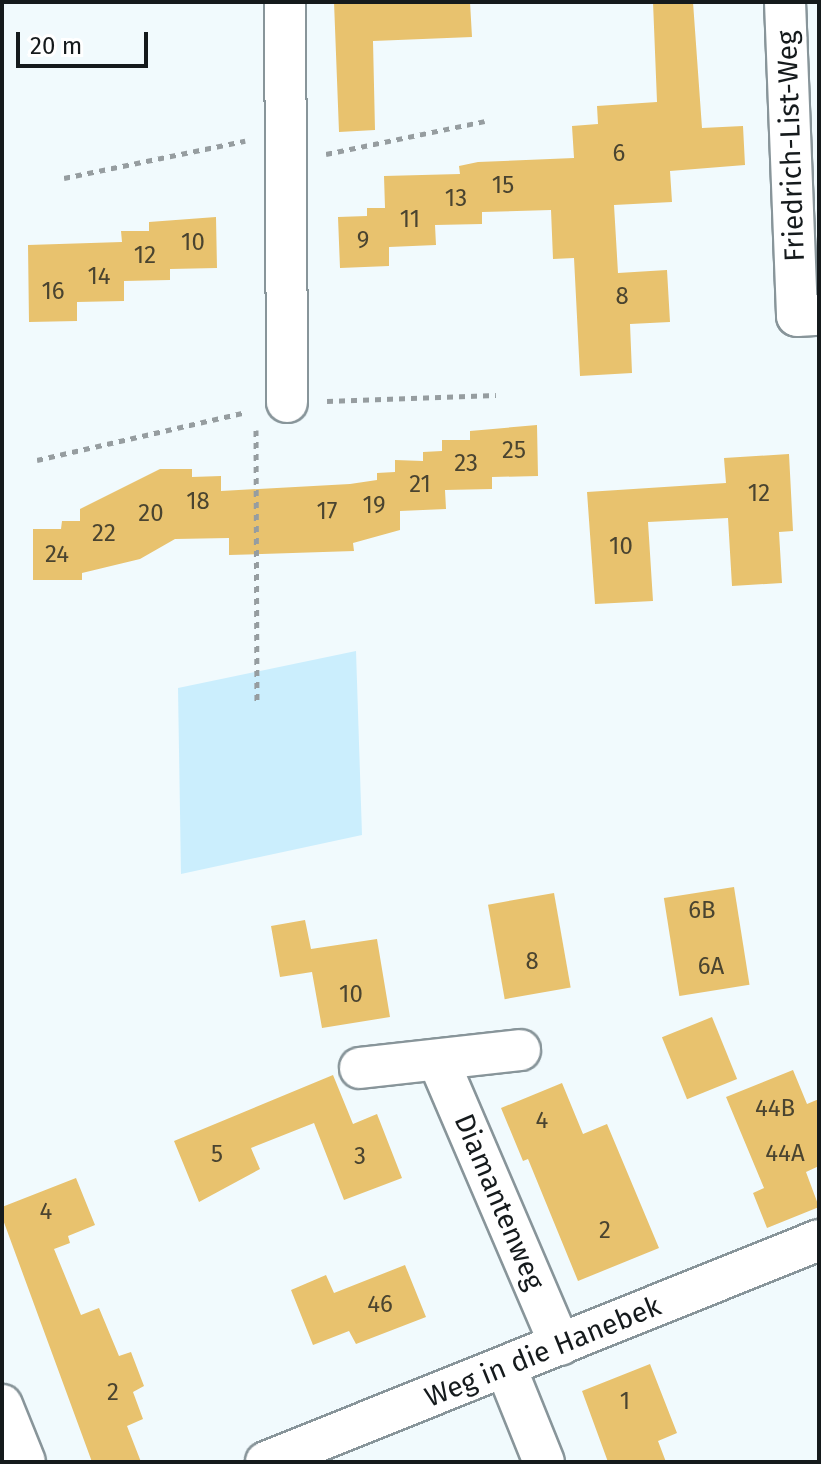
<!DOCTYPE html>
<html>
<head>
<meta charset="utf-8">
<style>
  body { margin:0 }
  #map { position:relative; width:821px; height:1464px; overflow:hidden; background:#f1fafd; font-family:"Fira Sans",sans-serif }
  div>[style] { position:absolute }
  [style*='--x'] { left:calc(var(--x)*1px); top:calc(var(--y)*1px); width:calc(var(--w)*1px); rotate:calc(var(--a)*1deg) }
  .green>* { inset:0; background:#cbeefd }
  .building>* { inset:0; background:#e8c26e; transform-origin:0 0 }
  .path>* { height:5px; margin-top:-2.5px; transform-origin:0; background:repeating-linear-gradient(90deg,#969da0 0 6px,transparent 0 12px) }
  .roads { filter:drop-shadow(2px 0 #88959a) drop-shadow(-2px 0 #88959a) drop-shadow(0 2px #88959a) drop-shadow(0 -2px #88959a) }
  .street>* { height:40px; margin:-20px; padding:0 20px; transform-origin:20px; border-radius:20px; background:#fff }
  span { translate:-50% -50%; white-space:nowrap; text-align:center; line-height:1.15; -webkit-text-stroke:8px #fff; paint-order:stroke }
  .number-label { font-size:24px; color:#4a4430 }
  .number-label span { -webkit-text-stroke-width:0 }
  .street-label { font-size:28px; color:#151a1c }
  .frame { position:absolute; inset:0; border:4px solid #151a1c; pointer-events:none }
  .scale { position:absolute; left:16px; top:32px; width:132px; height:36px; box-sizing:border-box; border:4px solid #151a1c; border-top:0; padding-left:10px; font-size:24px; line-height:28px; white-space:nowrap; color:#151a1c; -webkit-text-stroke:6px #fff; paint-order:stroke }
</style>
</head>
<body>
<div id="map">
  <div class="green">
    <i style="clip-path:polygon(356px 651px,362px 835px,181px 874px,178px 688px)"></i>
  </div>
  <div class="building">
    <i style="clip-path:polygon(334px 2px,470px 2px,472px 37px,373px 41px,375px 130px,339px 132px)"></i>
    <i style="clip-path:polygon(653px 2px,693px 2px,702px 128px,743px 126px,745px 165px,670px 171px,672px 202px,614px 205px,618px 273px,667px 270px,670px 322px,630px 324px,632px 373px,580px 376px,574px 258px,553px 259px,551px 210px,482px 212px,482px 224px,435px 225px,436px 245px,389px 247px,389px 266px,340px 268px,338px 217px,367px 216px,367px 208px,385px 208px,384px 176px,460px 174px,459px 166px,478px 162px,574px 158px,572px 126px,598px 124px,597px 106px,657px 102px)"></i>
    <i style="clip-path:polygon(216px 217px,217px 268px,170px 269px,170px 280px,124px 281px,124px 301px,77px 302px,77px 321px,29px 322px,28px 245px,122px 242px,121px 231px,149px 231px,149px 222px)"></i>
    <i style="clip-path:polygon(537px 425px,538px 476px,492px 477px,492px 489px,445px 490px,446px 509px,400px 511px,400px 530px,353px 543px,354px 551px,229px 555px,229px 538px,175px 539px,140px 559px,82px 573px,82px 580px,33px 580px,33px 529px,61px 529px,62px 521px,80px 521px,80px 509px,160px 469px,192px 469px,192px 477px,221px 476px,221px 491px,350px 484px,377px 480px,377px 473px,395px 472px,395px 460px,423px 461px,423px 452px,442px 451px,442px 440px,470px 440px,470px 431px)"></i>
    <i style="clip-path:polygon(789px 454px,793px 531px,779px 532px,782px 583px,732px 586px,728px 518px,648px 522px,653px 601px,595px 604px,587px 492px,726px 483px,724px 458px)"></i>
    <i style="left:734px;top:887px;width:99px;height:71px;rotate:81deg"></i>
    <i style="left:554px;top:893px;width:96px;height:67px;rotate:80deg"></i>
    <i style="clip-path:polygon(305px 920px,311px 949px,377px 939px,390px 1017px,322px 1028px,312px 972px,280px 977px,271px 926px)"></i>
    <i style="left:712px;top:1017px;width:67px;height:54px;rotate:68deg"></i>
    <i style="clip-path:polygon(793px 1070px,807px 1104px,819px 1099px,819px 1166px,806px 1172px,819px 1207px,767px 1228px,753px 1193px,764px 1188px,726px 1097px)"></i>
    <i style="clip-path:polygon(333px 1075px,353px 1124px,377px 1114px,402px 1178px,344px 1200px,314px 1123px,251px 1148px,260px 1169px,199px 1202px,174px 1141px)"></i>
    <i style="clip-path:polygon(562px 1083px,583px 1134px,607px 1124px,659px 1248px,578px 1281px,528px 1159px,523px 1161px,501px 1108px)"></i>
    <i style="clip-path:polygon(76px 1178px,95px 1225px,68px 1236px,70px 1243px,54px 1249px,81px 1315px,99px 1308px,119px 1356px,131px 1352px,144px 1386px,133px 1392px,143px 1419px,127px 1426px,141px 1462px,92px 1462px,2px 1217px,2px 1207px)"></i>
    <i style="clip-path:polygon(405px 1265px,426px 1317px,356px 1344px,349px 1331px,313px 1345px,291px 1290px,326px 1275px,334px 1293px)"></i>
    <i style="clip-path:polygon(650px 1364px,677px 1433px,658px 1441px,666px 1462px,608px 1462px,582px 1391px)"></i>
  </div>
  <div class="path">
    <i style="--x:326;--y:154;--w:162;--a:-11.7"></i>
    <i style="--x:64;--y:178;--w:185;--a:-11.6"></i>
    <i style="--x:327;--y:401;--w:169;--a:-2"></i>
    <i style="--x:256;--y:430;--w:275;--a:89.8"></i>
    <i style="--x:37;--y:460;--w:215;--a:-12.9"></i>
  </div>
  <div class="roads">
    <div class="street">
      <i style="--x:285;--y:2;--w:400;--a:89.7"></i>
      <i style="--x:785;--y:2;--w:314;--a:87.8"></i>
      <i style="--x:797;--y:316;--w:22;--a:-3"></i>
      <i style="--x:438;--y:1060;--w:310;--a:66.8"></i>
      <i style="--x:360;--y:1068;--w:161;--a:-6.4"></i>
      <i style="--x:506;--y:1368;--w:101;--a:68"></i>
      <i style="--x:2;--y:1405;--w:61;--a:68"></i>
      <i style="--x:266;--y:1462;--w:596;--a:-21.87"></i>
    </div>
  </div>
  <div class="number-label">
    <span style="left:619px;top:154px">6</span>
    <span style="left:503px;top:186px">15</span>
    <span style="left:456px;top:199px">13</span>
    <span style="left:410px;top:220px">11</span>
    <span style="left:363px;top:241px">9</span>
    <span style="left:193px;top:243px">10</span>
    <span style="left:145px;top:256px">12</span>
    <span style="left:99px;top:277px">14</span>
    <span style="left:53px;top:292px">16</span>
    <span style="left:622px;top:297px">8</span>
    <span style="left:514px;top:451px">25</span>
    <span style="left:466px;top:464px">23</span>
    <span style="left:420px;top:485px">21</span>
    <span style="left:759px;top:494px">12</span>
    <span style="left:198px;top:502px">18</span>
    <span style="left:374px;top:506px">19</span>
    <span style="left:327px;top:512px">17</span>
    <span style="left:151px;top:514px">20</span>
    <span style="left:104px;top:534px">22</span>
    <span style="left:621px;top:547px">10</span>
    <span style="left:57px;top:555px">24</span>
    <span style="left:702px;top:911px">6B</span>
    <span style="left:532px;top:962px">8</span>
    <span style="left:711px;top:967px">6A</span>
    <span style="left:351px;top:995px">10</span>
    <span style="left:775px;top:1109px">44B</span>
    <span style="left:542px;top:1121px">4</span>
    <span style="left:785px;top:1154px">44A</span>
    <span style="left:217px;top:1155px">5</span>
    <span style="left:360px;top:1157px">3</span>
    <span style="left:46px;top:1212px">4</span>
    <span style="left:605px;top:1231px">2</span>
    <span style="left:380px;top:1305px">46</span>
    <span style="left:113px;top:1393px">2</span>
    <span style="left:625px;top:1402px">1</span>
  </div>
  <div class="street-label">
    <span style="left:791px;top:146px;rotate:-92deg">Friedrich-List-Weg</span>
    <span style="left:499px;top:1202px;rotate:67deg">Diamantenweg</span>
    <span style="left:543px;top:1352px;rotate:-22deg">Weg in die Hanebek</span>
  </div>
  <div class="frame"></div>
  <div class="scale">20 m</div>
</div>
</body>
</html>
